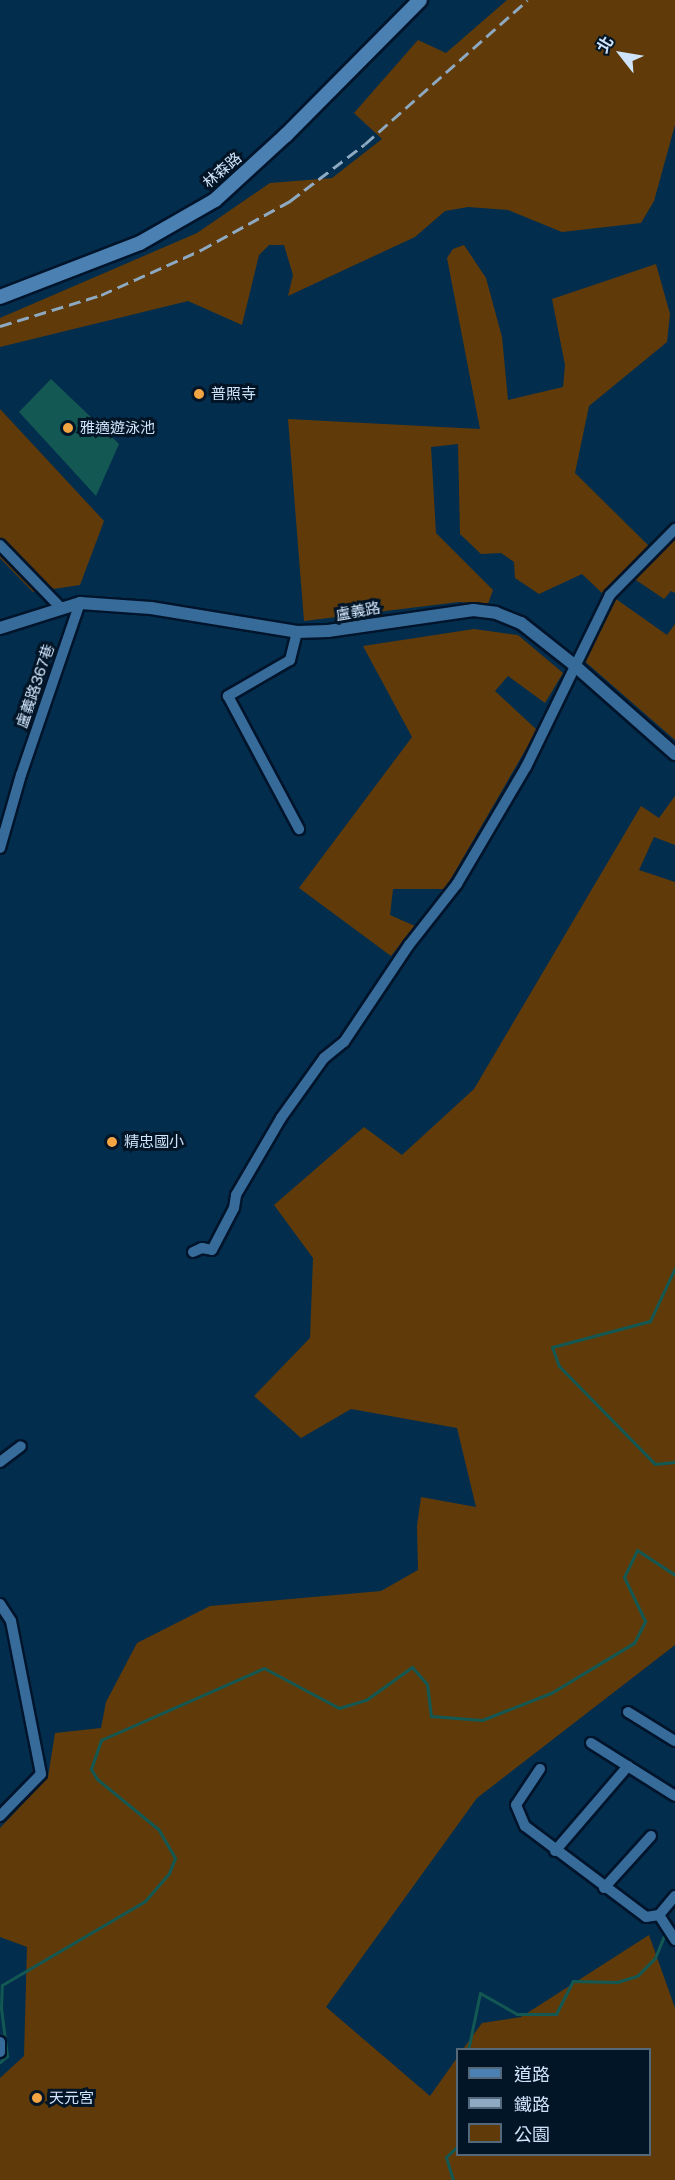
<!DOCTYPE html>
<html>
<head>
<meta charset="utf-8">
<style>
  body { margin:0 }
  #map { position:relative; width:675px; height:2180px; overflow:hidden; background:#032d4d; font-family:"Public Sans","Noto Sans TC",sans-serif }
  div>[style] { position:absolute }
  [style*='--x'] { left:calc(var(--x)*1px); top:calc(var(--y)*1px); width:calc(var(--w)*1px); rotate:calc(var(--a)*1deg) }
  .green>* { inset:0; background:#603b09 }
  .water>* { inset:0; background:#135853 }
  .stream>* { height:3px; margin:-1.5px; padding:0 1.5px; transform-origin:1.5px; border-radius:1.5px; background:#135853 }
  .roads { filter:drop-shadow(2px 0 #00142b) drop-shadow(-2px 0 #00142b) drop-shadow(0 2px #00142b) drop-shadow(0 -2px #00142b) }
  .minor>* { height:10px; margin:-5px; padding:0 5px; transform-origin:5px; border-radius:5px; background:#376b99 }
  .tertiary>* { height:12px; margin:-6px; padding:0 6px; transform-origin:6px; border-radius:6px; background:#376b99 }
  .secondary>* { height:14px; margin:-7px; padding:0 7px; transform-origin:7px; border-radius:7px; background:#4a80b2 }
  .rail>* { height:3px; margin-top:-1.5px; transform-origin:0; background:repeating-linear-gradient(90deg,#8eaac3 0 12px,transparent 0 18px) }
  .dots>* { width:16px; height:16px; translate:-50% -50%; box-sizing:border-box; border:3px solid #021527; border-radius:50% }
  span { translate:-50% -50%; white-space:nowrap; text-align:center; line-height:1.15; -webkit-text-stroke:6px #021527; paint-order:stroke }
  .street-label { font-size:15px; color:#cfe4fa }
  .poi-label { font-size:15px; color:#cfe4fa }
  .left { translate:0 -50%; text-align:left }
  .legend { position:absolute; left:456px; top:2048px; width:195px; height:108px; box-sizing:border-box; background:#021527; border:2px solid #54687b; margin:0; padding:8px 10px; list-style:none; font-size:18px; color:#cfe4fa }
  .legend li { display:flex; align-items:center; gap:12px; height:30px }
  .legend b { width:30px; border:2px solid #54687b }
  .north { position:absolute; left:591px; top:24px; width:60px; height:60px; -webkit-text-stroke:4px #021527; paint-order:stroke; rotate:301deg; font-size:16px; font-weight:700; line-height:24px; text-align:center; color:#cfe4fa }
  .north::after { content:''; display:block; margin:auto; width:21px; height:27px; background:#cfe4fa; clip-path:polygon(50% 0,100% 100%,50% 72%,0 100%) }
</style>
</head>
<body>
<div id="map">
  <div class="green">
    <i style="clip-path:polygon(507px 0,675px 0,675px 125px,654px 201px,641px 223px,562px 232px,508px 210px,468px 207px,445px 211px,415px 237px,288px 296px,293px 275px,284px 245px,269px 245px,259px 255px,242px 325px,188px 301px,0 347px,0 318px,197px 233px,270px 183px,332px 178px,382px 139px,354px 113px,418px 40px,446px 53px)"></i>
    <i style="clip-path:polygon(464px 245px,486px 278px,502px 337px,508px 400px,563px 387px,565px 365px,552px 299px,656px 264px,670px 314px,667px 342px,589px 406px,575px 473px,651px 548px,602px 593px,582px 574px,539px 594px,515px 578px,514px 562px,501px 553px,481px 554px,460px 534px,458px 444px,431px 447px,436px 533px,493px 590px,488px 604px,459px 602px,304px 621px,288px 419px,480px 429px,447px 258px,453px 249px)"></i>
    <i style="clip-path:polygon(0 409px,104px 521px,80px 585px,33px 592px,0 558px)"></i>
    <i style="clip-path:polygon(675px 536px,675px 593px,671px 591px,664px 599px,633px 578px)"></i>
    <i style="clip-path:polygon(616px 599px,667px 635px,675px 624px,675px 740px,581px 658px)"></i>
    <i style="clip-path:polygon(474px 629px,518px 635px,563px 673px,545px 703px,508px 676px,495px 691px,537px 730px,445px 889px,393px 889px,390px 915px,415px 926px,391px 956px,299px 888px,412px 737px,363px 646px)"></i>
    <i style="clip-path:polygon(675px 796px,675px 845px,654px 837px,639px 870px,675px 882px,675px 1645px,477px 1798px,326px 2007px,430px 2096px,457px 2058px,458px 2154px,650px 2154px,650px 2050px,463px 2049px,482px 2023px,521px 2017px,649px 1935px,675px 2008px,675px 2180px,0 2180px,0 2078px,24px 2056px,27px 1947px,0 1937px,0 1828px,48px 1777px,55px 1733px,101px 1728px,106px 1702px,137px 1643px,210px 1606px,381px 1591px,418px 1570px,417px 1526px,421px 1497px,476px 1507px,457px 1428px,351px 1409px,301px 1438px,254px 1396px,310px 1338px,313px 1258px,274px 1205px,364px 1127px,402px 1155px,474px 1089px,641px 806px,659px 818px)"></i>
  </div>
  <div class="water">
    <i style="clip-path:polygon(51px 379px,119px 444px,96px 496px,19px 412px)"></i>
  </div>
  <div class="stream">
    <i style="--x:675;--y:1268;--w:59;--a:115.3"></i>
    <i style="--x:650;--y:1321;--w:101;--a:165.1"></i>
    <i style="--x:552;--y:1347;--w:20;--a:70"></i>
    <i style="--x:559;--y:1366;--w:137;--a:45.6"></i>
    <i style="--x:655;--y:1464;--w:20;--a:-6"></i>
    <i style="--x:468;--y:2050;--w:58;--a:-78.1"></i>
    <i style="--x:480;--y:1993;--w:43;--a:29.6"></i>
    <i style="--x:517;--y:2014;--w:39;--a:0"></i>
    <i style="--x:556;--y:2014;--w:37;--a:-63"></i>
    <i style="--x:573;--y:1981;--w:44;--a:1.3"></i>
    <i style="--x:617;--y:1982;--w:21;--a:-17"></i>
    <i style="--x:637;--y:1976;--w:25;--a:-45"></i>
    <i style="--x:655;--y:1958;--w:29;--a:-68"></i>
    <i style="--x:0;--y:2062;--w:9;--a:-41"></i>
    <i style="--x:7;--y:2056;--w:48;--a:-97.1"></i>
    <i style="--x:1;--y:2008;--w:23;--a:-88"></i>
    <i style="--x:2;--y:1985;--w:166;--a:-30.4"></i>
    <i style="--x:145;--y:1901;--w:37;--a:-49"></i>
    <i style="--x:169;--y:1873;--w:16;--a:-68"></i>
    <i style="--x:175;--y:1858;--w:34;--a:-120"></i>
    <i style="--x:158;--y:1829;--w:79;--a:-140.7"></i>
    <i style="--x:97;--y:1779;--w:12;--a:-121"></i>
    <i style="--x:91;--y:1769;--w:31;--a:-71"></i>
    <i style="--x:101;--y:1740;--w:178;--a:-23.8"></i>
    <i style="--x:264;--y:1668;--w:85;--a:28.1"></i>
    <i style="--x:339;--y:1708;--w:28;--a:-17"></i>
    <i style="--x:366;--y:1700;--w:57;--a:-35.7"></i>
    <i style="--x:412;--y:1667;--w:23;--a:49"></i>
    <i style="--x:427;--y:1684;--w:32;--a:83"></i>
    <i style="--x:431;--y:1716;--w:51;--a:4.5"></i>
    <i style="--x:482;--y:1720;--w:74;--a:-21.4"></i>
    <i style="--x:551;--y:1693;--w:97;--a:-31.1"></i>
    <i style="--x:634;--y:1643;--w:25;--a:-63"></i>
    <i style="--x:645;--y:1621;--w:49;--a:-115.5"></i>
    <i style="--x:624;--y:1577;--w:30;--a:-64"></i>
    <i style="--x:637;--y:1550;--w:45;--a:33.3"></i>
    <i style="--x:453;--y:2180;--w:24;--a:-107"></i>
    <i style="--x:446;--y:2157;--w:16;--a:-43"></i>
  </div>
  <div class="roads">
    <div class="minor">
      <i style="--x:0;--y:545;--w:89;--a:45.9"></i>
      <i style="--x:297;--y:632;--w:29;--a:104"></i>
      <i style="--x:290;--y:660;--w:72;--a:149.9"></i>
      <i style="--x:228;--y:696;--w:151;--a:61.9"></i>
      <i style="--x:0;--y:848;--w:76;--a:-74"></i>
      <i style="--x:21;--y:775;--w:182;--a:-71.1"></i>
      <i style="--x:193;--y:1252;--w:10;--a:-24"></i>
      <i style="--x:202;--y:1248;--w:10;--a:11"></i>
      <i style="--x:212;--y:1250;--w:47;--a:-62.4"></i>
      <i style="--x:234;--y:1208;--w:13;--a:-81"></i>
      <i style="--x:236;--y:1195;--w:89;--a:-59.7"></i>
      <i style="--x:281;--y:1118;--w:74;--a:-54.4"></i>
      <i style="--x:324;--y:1058;--w:26;--a:-39"></i>
      <i style="--x:344;--y:1042;--w:117;--a:-56.2"></i>
      <i style="--x:409;--y:945;--w:78;--a:-51.8"></i>
      <i style="--x:457;--y:884;--w:136;--a:-59.5"></i>
      <i style="--x:526;--y:767;--w:191;--a:-64"></i>
      <i style="--x:610;--y:595;--w:93;--a:-45.4"></i>
      <i style="--x:0;--y:1462;--w:26;--a:-37"></i>
      <i style="--x:0;--y:1604;--w:20;--a:57"></i>
      <i style="--x:11;--y:1621;--w:156;--a:78.9"></i>
      <i style="--x:41;--y:1774;--w:59;--a:134.3"></i>
      <i style="--x:628;--y:1712;--w:55;--a:31.7"></i>
      <i style="--x:591;--y:1743;--w:99;--a:32.2"></i>
      <i style="--x:540;--y:1769;--w:43;--a:123.7"></i>
      <i style="--x:516;--y:1805;--w:23;--a:67"></i>
      <i style="--x:525;--y:1826;--w:151;--a:36.9"></i>
      <i style="--x:646;--y:1917;--w:13;--a:-9"></i>
      <i style="--x:555;--y:1851;--w:112;--a:-49.3"></i>
      <i style="--x:604;--y:1888;--w:70;--a:-47.9"></i>
      <i style="--x:675;--y:1896;--w:25;--a:130"></i>
      <i style="--x:659;--y:1915;--w:30;--a:57"></i>
      <i style="--x:0;--y:2042;--w:10;--a:90"></i>
    </div>
    <div class="tertiary">
      <i style="--x:0;--y:628;--w:84;--a:-17.4"></i>
      <i style="--x:80;--y:603;--w:71;--a:4"></i>
      <i style="--x:151;--y:608;--w:148;--a:9.3"></i>
      <i style="--x:297;--y:632;--w:31;--a:-2"></i>
      <i style="--x:328;--y:631;--w:147;--a:-8.2"></i>
      <i style="--x:473;--y:610;--w:23;--a:7"></i>
      <i style="--x:496;--y:613;--w:27;--a:22"></i>
      <i style="--x:521;--y:623;--w:66;--a:38.3"></i>
      <i style="--x:573;--y:664;--w:136;--a:41.4"></i>
    </div>
    <div class="secondary">
      <i style="--x:0;--y:297;--w:150;--a:-21.1"></i>
      <i style="--x:140;--y:243;--w:86;--a:-29.8"></i>
      <i style="--x:215;--y:200;--w:96;--a:-42.5"></i>
      <i style="--x:286;--y:135;--w:190;--a:-45.2"></i>
    </div>
  </div>
  <div class="rail">
    <i style="--x:0;--y:326;--w:106;--a:-17.1"></i>
    <i style="--x:101;--y:295;--w:110;--a:-24.2"></i>
    <i style="--x:201;--y:250;--w:102;--a:-28.8"></i>
    <i style="--x:290;--y:201;--w:94;--a:-37.2"></i>
    <i style="--x:365;--y:144;--w:217;--a:-41.5"></i>
  </div>
  <div class="dots">
    <i style="left:199px;top:394px;background:#f3a443"></i>
    <i style="left:68px;top:428px;background:#f3a443"></i>
    <i style="left:112px;top:1142px;background:#f3a443"></i>
    <i style="left:37px;top:2098px;background:#f3a443"></i>
  </div>
  <div class="street-label">
    <span style="left:222px;top:170px;rotate:-41deg">林森路</span>
    <span style="left:358px;top:611px;rotate:-10deg">盧義路</span>
    <span style="left:35px;top:686px;rotate:-71deg">盧義路367巷</span>
  </div>
  <div class="poi-label">
    <span class="left" style="left:211px;top:394px">普照寺</span>
    <span class="left" style="left:80px;top:428px">雅適遊泳池</span>
    <span class="left" style="left:124px;top:1142px">精忠國小</span>
    <span class="left" style="left:49px;top:2098px">天元宮</span>
  </div>
  <ul class="legend">
  <li><b style="height:8px;background:#4a80b2"></b>道路</li>
  <li><b style="height:8px;background:#8eaac3"></b>鐵路</li>
  <li><b style="height:16px;background:#603b09"></b>公園</li>
  </ul>
  <div class="north">北</div>
</div>
</body>
</html>
